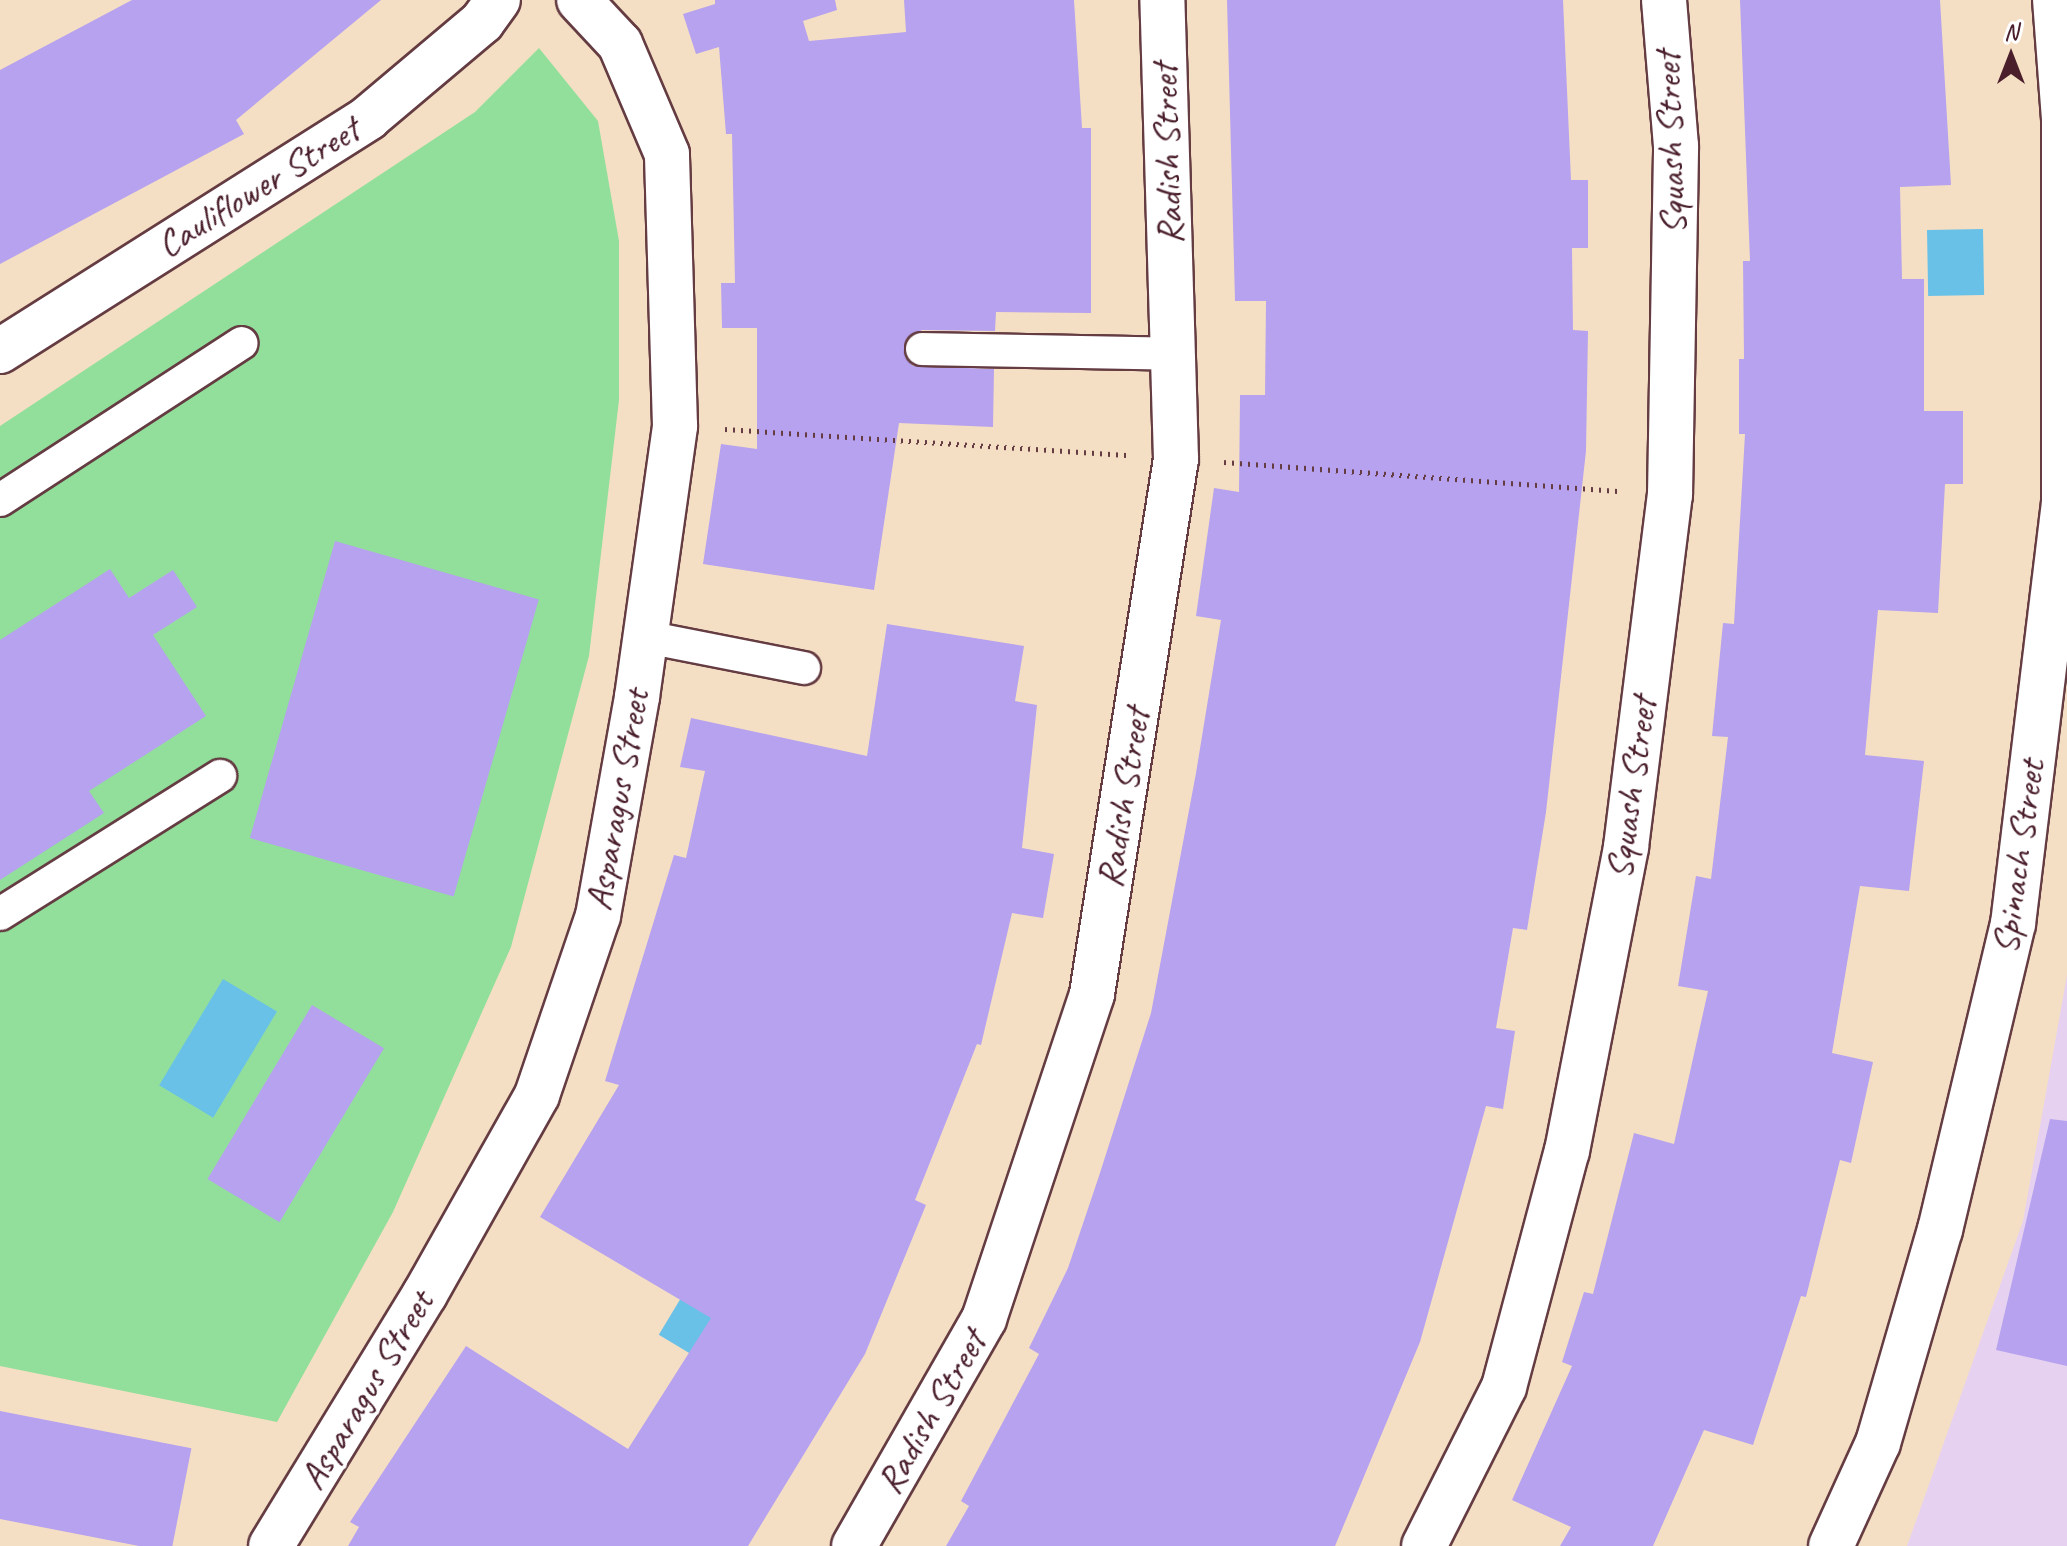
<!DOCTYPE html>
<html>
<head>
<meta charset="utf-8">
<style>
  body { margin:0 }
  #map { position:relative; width:2067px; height:1546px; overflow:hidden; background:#f5dfc4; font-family:Caveat,sans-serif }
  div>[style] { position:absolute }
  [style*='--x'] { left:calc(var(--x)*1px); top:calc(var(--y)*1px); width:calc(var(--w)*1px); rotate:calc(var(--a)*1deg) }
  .built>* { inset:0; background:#e6d2f0 }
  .green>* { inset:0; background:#92df9c }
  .water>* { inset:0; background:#6ac1e7; transform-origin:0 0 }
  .building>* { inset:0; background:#b6a2ee; transform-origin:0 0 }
  .path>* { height:5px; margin-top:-2.5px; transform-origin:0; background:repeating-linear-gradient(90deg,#643c42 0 2px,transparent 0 8px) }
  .roads { filter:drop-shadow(2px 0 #643c42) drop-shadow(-2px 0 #643c42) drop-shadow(0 2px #643c42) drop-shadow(0 -2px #643c42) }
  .service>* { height:32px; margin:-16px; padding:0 16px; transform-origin:16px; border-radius:16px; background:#fff }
  .minor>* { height:44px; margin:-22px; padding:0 22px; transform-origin:22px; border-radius:22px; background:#fff }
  span { translate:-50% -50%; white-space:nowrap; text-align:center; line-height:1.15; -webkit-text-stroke:7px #fff; paint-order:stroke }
  .street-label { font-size:38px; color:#4a1f2b }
  .north { position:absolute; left:1971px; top:16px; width:80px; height:80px; -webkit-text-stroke:6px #fff; paint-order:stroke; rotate:0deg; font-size:22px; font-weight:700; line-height:32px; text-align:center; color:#4a1f2b }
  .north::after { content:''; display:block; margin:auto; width:28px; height:36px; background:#4a1f2b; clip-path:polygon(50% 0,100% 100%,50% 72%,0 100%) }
</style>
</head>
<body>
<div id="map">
  <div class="built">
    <i style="clip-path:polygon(2067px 975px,2067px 1546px,1907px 1546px,2023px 1221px)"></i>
  </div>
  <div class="green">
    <i style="clip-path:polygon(539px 48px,598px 121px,619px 241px,619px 400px,589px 656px,511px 947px,393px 1212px,277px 1422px,0 1366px,0 426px,475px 112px)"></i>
  </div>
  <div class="water">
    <i style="left:1983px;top:229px;width:66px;height:56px;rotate:89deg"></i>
    <i style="left:223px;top:979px;width:63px;height:124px;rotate:31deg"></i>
    <i style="left:717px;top:1238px;width:49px;height:113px;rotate:31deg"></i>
  </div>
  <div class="building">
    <i style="clip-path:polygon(132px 0,381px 0,236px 120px,244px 134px,0 264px,0 70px)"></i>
    <i style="clip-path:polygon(715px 0,835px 0,837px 10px,803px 21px,809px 41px,906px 32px,904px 0,1074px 0,1082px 128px,1091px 128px,1091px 313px,996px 312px,995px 331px,922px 330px,906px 339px,905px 357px,913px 366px,994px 369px,993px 427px,899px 423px,874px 590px,703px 564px,721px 444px,757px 449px,757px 328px,722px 328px,721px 283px,735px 283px,732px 134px,726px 134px,719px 47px,696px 54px,683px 14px,715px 4px)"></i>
    <i style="clip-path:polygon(1227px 0,1563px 0,1571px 180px,1588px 180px,1588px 248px,1572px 248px,1573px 330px,1588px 331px,1586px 451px,1546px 812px,1527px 930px,1513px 928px,1496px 1028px,1515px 1031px,1503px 1109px,1486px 1106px,1420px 1342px,1335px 1546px,946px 1546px,969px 1506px,961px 1501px,1039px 1354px,1029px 1348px,1068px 1268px,1099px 1176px,1151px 1013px,1196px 773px,1221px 620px,1196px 616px,1214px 488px,1239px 492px,1240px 395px,1265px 395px,1266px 301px,1235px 301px)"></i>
    <i style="clip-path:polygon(1740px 0,1940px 0,1951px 185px,1900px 187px,1902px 279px,1924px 279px,1924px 411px,1963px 411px,1963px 484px,1945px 484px,1938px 613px,1878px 610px,1865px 755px,1924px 761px,1909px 891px,1860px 886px,1832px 1053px,1873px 1062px,1851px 1163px,1840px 1160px,1806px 1297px,1801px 1296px,1753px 1445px,1704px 1430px,1653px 1546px,1560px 1546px,1571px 1527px,1512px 1500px,1572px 1366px,1562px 1362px,1584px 1292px,1593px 1294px,1634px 1133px,1674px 1144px,1708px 991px,1678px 986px,1696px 876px,1711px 879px,1728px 737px,1712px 736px,1723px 623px,1734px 624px,1745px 434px,1739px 434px,1739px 359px,1744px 359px,1743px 261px,1750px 261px)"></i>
    <i style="left:335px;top:541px;width:212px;height:309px;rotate:16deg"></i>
    <i style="clip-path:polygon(110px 569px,129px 598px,173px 570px,197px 607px,153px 635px,206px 716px,89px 791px,104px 813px,0 880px,0 640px)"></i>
    <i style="clip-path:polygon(887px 624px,1024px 646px,1015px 701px,1037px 705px,1022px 848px,1054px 854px,1043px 918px,1012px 913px,981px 1045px,977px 1044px,915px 1200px,926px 1205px,865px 1354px,748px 1546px,348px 1546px,359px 1527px,350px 1522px,466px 1346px,628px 1449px,711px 1318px,540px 1217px,619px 1085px,605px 1081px,674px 855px,686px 858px,705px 771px,680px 767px,691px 718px,867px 756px)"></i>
    <i style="left:312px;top:1005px;width:84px;height:203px;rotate:31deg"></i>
    <i style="clip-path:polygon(2050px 1119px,2067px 1121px,2067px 1366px,1996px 1350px)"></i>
    <i style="left:0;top:1411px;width:195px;height:106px;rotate:11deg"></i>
  </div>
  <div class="path">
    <i style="--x:725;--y:429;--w:402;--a:3.7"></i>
    <i style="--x:1224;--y:462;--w:398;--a:4.2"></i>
  </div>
  <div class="roads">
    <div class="service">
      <i style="--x:922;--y:349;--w:250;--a:1.1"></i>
      <i style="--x:0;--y:500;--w:288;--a:-33"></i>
      <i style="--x:646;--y:637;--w:161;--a:11.1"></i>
      <i style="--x:0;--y:914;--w:260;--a:-32.1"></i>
    </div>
    <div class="minor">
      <i style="--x:0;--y:351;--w:436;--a:-32.3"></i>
      <i style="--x:368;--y:118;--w:149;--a:-40.1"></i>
      <i style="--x:482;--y:22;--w:27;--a:-54"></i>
      <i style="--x:271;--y:1546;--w:295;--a:-58.6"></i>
      <i style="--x:425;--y:1294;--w:228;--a:-60.6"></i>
      <i style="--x:537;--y:1095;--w:189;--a:-71.2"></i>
      <i style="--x:598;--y:916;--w:222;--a:-79.9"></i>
      <i style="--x:637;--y:697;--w:274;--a:-82"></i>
      <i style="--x:675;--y:426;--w:272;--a:-91.7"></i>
      <i style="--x:667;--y:154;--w:120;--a:-113.1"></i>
      <i style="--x:620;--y:44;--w:60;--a:-133"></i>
      <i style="--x:854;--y:1546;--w:262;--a:-60.2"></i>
      <i style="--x:984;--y:1319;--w:342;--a:-71.6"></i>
      <i style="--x:1092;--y:994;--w:542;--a:-81.08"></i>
      <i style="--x:1176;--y:459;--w:459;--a:-91.7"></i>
      <i style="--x:1424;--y:1546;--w:178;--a:-63.3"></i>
      <i style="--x:1504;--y:1387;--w:244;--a:-75.1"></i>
      <i style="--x:1567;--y:1151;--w:310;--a:-79"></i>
      <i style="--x:1626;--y:847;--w:355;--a:-82.9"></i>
      <i style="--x:1670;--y:495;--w:349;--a:-89"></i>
      <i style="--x:1676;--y:146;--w:146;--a:-94.7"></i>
      <i style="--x:1831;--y:1546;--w:113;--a:-65.5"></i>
      <i style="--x:1878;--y:1443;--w:222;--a:-73.8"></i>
      <i style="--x:1940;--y:1230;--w:315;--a:-76.6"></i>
      <i style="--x:2013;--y:924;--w:424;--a:-83.1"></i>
      <i style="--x:2064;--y:503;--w:384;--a:-90"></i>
      <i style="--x:2064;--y:119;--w:119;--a:-94.3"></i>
    </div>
  </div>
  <div class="street-label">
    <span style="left:1670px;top:143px;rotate:-92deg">Squash Street</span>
    <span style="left:1167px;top:154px;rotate:-92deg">Radish Street</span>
    <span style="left:258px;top:187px;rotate:-32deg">Cauliflower Street</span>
    <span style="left:1631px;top:788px;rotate:-82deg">Squash Street</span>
    <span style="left:1123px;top:798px;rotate:-81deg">Radish Street</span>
    <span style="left:617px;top:800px;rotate:-80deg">Asparagus Street</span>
    <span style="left:2018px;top:857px;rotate:-82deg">Spinach Street</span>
    <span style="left:366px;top:1390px;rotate:-59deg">Asparagus Street</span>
    <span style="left:931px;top:1412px;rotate:-60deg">Radish Street</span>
  </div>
  <div class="north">N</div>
</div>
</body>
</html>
